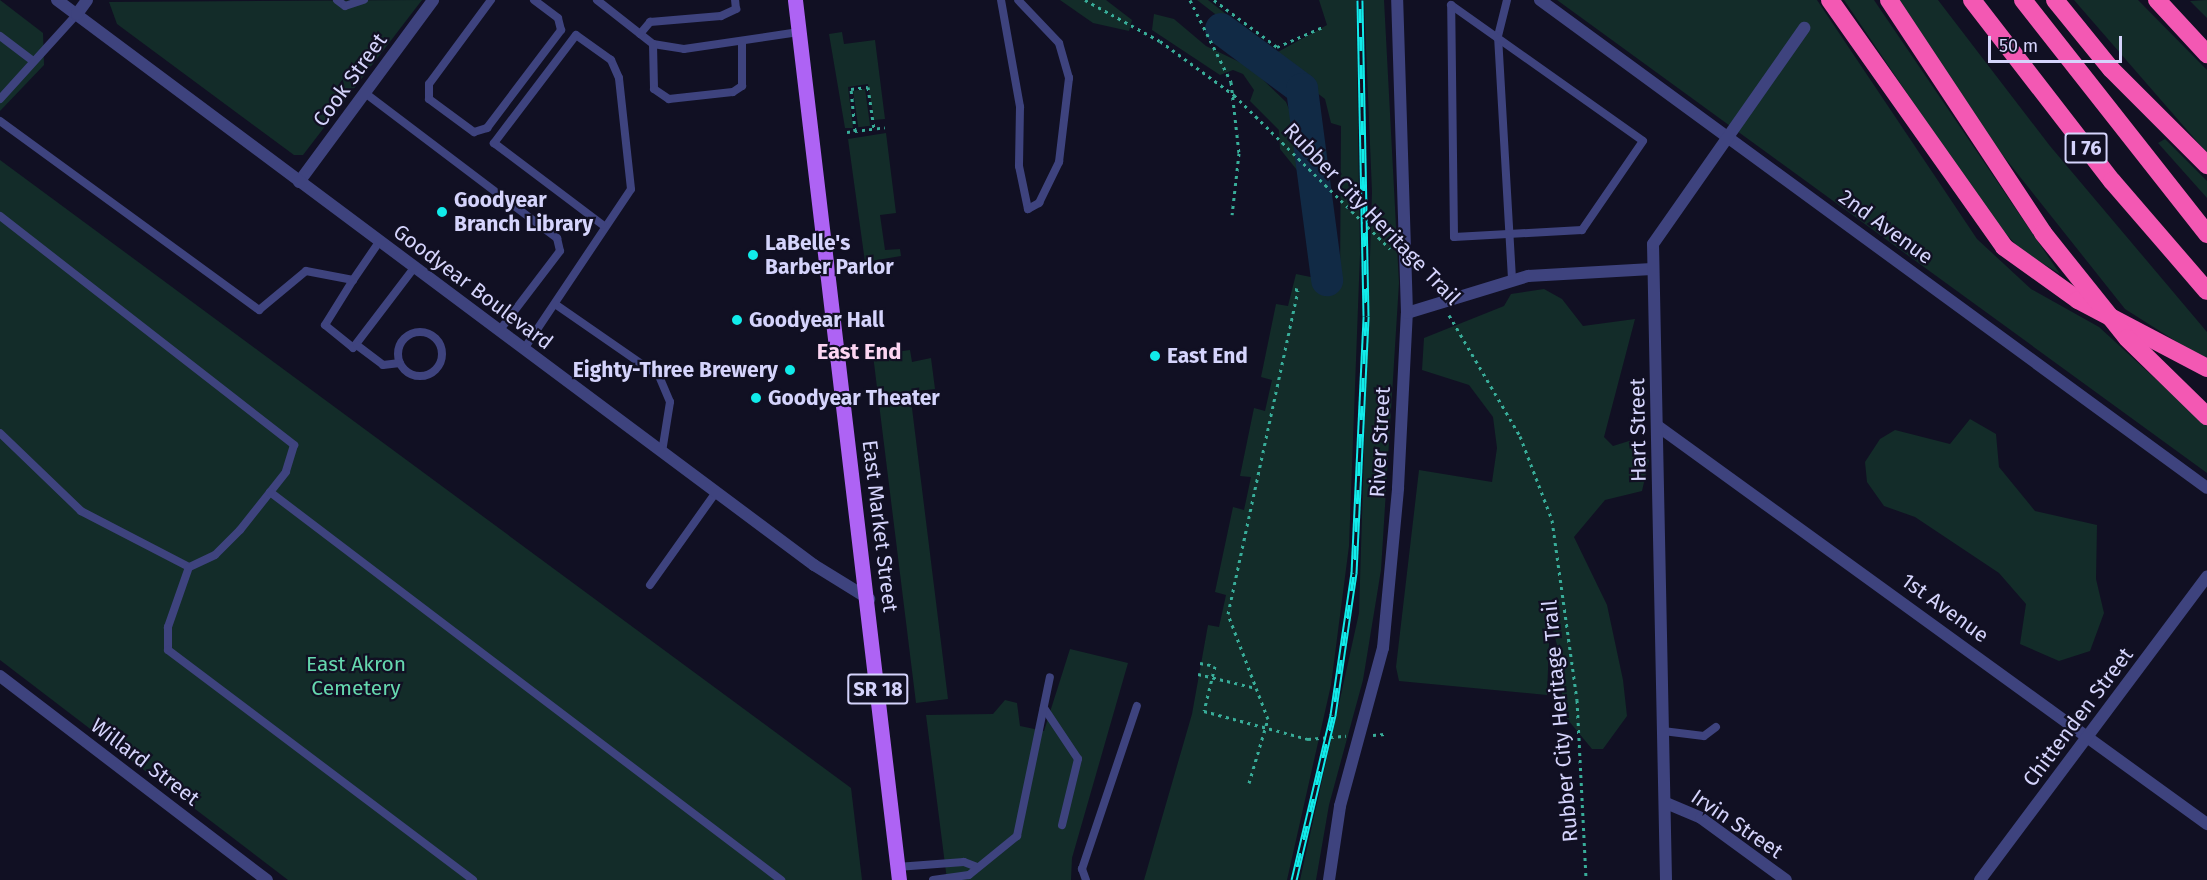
<!DOCTYPE html>
<html>
<head>
<meta charset="utf-8">
<style>
  body { margin:0 }
  #map { position:relative; width:2207px; height:880px; overflow:hidden; background:#111023; font-family:"Fira Sans",sans-serif }
  div>[style] { position:absolute }
  [style*='--x'] { left:calc(var(--x)*1px); top:calc(var(--y)*1px); width:calc(var(--w)*1px); rotate:calc(var(--a)*1deg) }
  .green>* { inset:0; background:#132c29; transform-origin:0 0 }
  .river>* { height:32px; margin:-16px; padding:0 16px; transform-origin:16px; border-radius:16px; background:#112a45 }
  .path>* { height:3px; margin-top:-1.5px; transform-origin:0; background:repeating-linear-gradient(90deg,#38ad99 0 3px,transparent 0 7.5px) }
  .service>* { height:8px; margin:-4px; padding:0 4px; transform-origin:4px; border-radius:4px; background:#3e437e }
  .service>.ring { margin:-4px; padding:0; box-sizing:content-box; background:none; border:8px solid #3e437e; border-radius:50% }
  .minor>* { height:12px; margin:-6px; padding:0 6px; transform-origin:6px; border-radius:6px; background:#3e437e }
  .tertiary>* { height:12px; margin:-6px; padding:0 6px; transform-origin:6px; border-radius:6px; background:#3e437e }
  .primary>* { height:15px; margin:-7.5px; padding:0 7.5px; transform-origin:7.5px; border-radius:7.5px; background:#ae63f4 }
  .motorway>* { height:18px; margin:-9px; padding:0 9px; transform-origin:9px; border-radius:9px; background:#f358b3 }
  .rail>* { height:7px; margin-top:-3.5px; transform-origin:0; background:repeating-linear-gradient(90deg,#111023 0 14px,#11ebea 0 28px); box-sizing:border-box; border-block:2px solid #11ebea }
  .dots>* { width:16px; height:16px; translate:-50% -50%; box-sizing:border-box; border:3px solid #111023; border-radius:50% }
  span { translate:-50% -50%; white-space:nowrap; text-align:center; line-height:1.15; -webkit-text-stroke:4.5px #111023; paint-order:stroke }
  .shield-label span { padding:2px 4px; background:#111023; border:2px solid; border-radius:4px; -webkit-text-stroke-width:0 }
  .shield-label { font-size:20px; color:#d5d4fc; font-weight:700 }
  .street-label { font-size:21px; color:#d5d4fc }
  .poi-label { font-size:21px; color:#d5d4fc; font-weight:700 }
  .left { translate:0 -50%; text-align:left }
  .right { translate:-100% -50%; text-align:right }
  .park-label { font-size:21px; color:#65d7ae }
  .neighbourhood-label { font-size:22px; color:#fcd6f2; font-weight:700 }
  .scale { position:absolute; left:1988px; top:36px; width:134px; height:27px; box-sizing:border-box; border:3px solid #d5d4fc; border-top:0; padding-left:8px; font-size:18px; line-height:21px; white-space:nowrap; color:#d5d4fc; -webkit-text-stroke:4px #111023; paint-order:stroke }
</style>
</head>
<body>
<div id="map">
  <div class="green">
    <i style="clip-path:polygon(0 0,43px 33px,44px 65px,0 111px)"></i>
    <i style="clip-path:polygon(422px 0,303px 155px,294px 155px,117px 24px,109px 2px)"></i>
    <i style="clip-path:polygon(1060px 0,1106px 0,1132px 20px,1129px 31px,1093px 23px)"></i>
    <i style="clip-path:polygon(1197px 0,1208px 0,1276px 53px,1327px 25px,1319px 0,1356px 0,1360px 254px,1349px 546px,1331px 685px,1287px 880px,1144px 880px,1192px 714px,1208px 625px,1219px 627px,1226px 595px,1215px 592px,1233px 507px,1244px 510px,1251px 477px,1240px 476px,1254px 408px,1265px 411px,1272px 380px,1261px 377px,1276px 304px,1288px 306px,1296px 274px,1340px 283px,1341px 126px,1331px 123px,1325px 99px)"></i>
    <i style="clip-path:polygon(1364px 0,1384px 0,1399px 283px,1381px 570px,1363px 680px,1329px 805px,1316px 880px,1300px 880px,1359px 613px,1372px 192px)"></i>
    <i style="clip-path:polygon(1557px 0,1817px 0,1977px 239px,2031px 289px,2099px 327px,2207px 426px,2207px 473px)"></i>
    <i style="clip-path:polygon(1844px 0,1874px 0,2060px 274px,2022px 251px,1992px 219px)"></i>
    <i style="clip-path:polygon(1899px 0,1938px 0,2050px 146px,2207px 332px,2207px 361px,2125px 309px,1997px 148px)"></i>
    <i style="clip-path:polygon(2074px 0,2138px 0,2207px 70px,2207px 153px)"></i>
    <i style="clip-path:polygon(2207px 0,2207px 18px,2190px 1px)"></i>
    <i style="clip-path:polygon(1154px 14px,1174px 19px,1206px 46px,1250px 67px,1286px 102px,1307px 153px,1301px 175px,1280px 149px,1279px 130px,1250px 101px,1254px 90px,1243px 74px,1233px 70px,1220px 75px,1152px 30px)"></i>
    <i style="clip-path:polygon(842px 32px,844px 44px,875px 40px,885px 119px,874px 120px,868px 84px,848px 87px,853px 128px,845px 128px,829px 34px)"></i>
    <i style="left:865px;top:89px;width:37px;height:12px;rotate:82deg"></i>
    <i style="clip-path:polygon(886px 133px,896px 213px,880px 215px,885px 250px,900px 249px,901px 256px,865px 262px,848px 139px)"></i>
    <i style="clip-path:polygon(2165px 139px,2207px 181px,2207px 198px,2158px 143px)"></i>
    <i style="clip-path:polygon(0 160px,851px 788px,862px 880px,288px 880px,0 660px)"></i>
    <i style="clip-path:polygon(1544px 289px,1562px 299px,1583px 326px,1635px 319px,1604px 437px,1613px 446px,1629px 441px,1649px 460px,1642px 491px,1605px 500px,1574px 537px,1607px 605px,1623px 680px,1627px 716px,1603px 749px,1592px 749px,1563px 714px,1560px 656px,1550px 619px,1547px 695px,1399px 681px,1396px 667px,1419px 470px,1492px 482px,1497px 448px,1493px 417px,1469px 385px,1422px 370px,1424px 338px,1504px 306px,1511px 294px)"></i>
    <i style="clip-path:polygon(910px 350px,912px 362px,931px 358px,935px 389px,910px 392px,948px 699px,916px 703px,873px 355px)"></i>
    <i style="clip-path:polygon(1970px 419px,1996px 434px,1999px 467px,2035px 511px,2097px 525px,2096px 579px,2104px 613px,2090px 651px,2059px 661px,2020px 644px,2026px 604px,1999px 573px,1915px 517px,1884px 506px,1867px 482px,1865px 462px,1880px 439px,1895px 430px,1950px 444px)"></i>
    <i style="clip-path:polygon(1070px 649px,1128px 663px,1072px 858px,1071px 880px,947px 880px,926px 715px,993px 714px,1005px 700px,1017px 703px,1020px 726px,1044px 731px)"></i>
  </div>
  <div class="river">
    <i style="--x:1221;--y:29;--w:101;--a:36.5"></i>
    <i style="--x:1302;--y:89;--w:193;--a:82.5"></i>
  </div>
  <div class="path">
    <i style="--x:1085;--y:0;--w:85;--a:28.7"></i>
    <i style="--x:1160;--y:41;--w:92;--a:36.1"></i>
    <i style="--x:1234;--y:95;--w:219;--a:44.6"></i>
    <i style="--x:1190;--y:0;--w:92;--a:63.4"></i>
    <i style="--x:1231;--y:82;--w:71;--a:83.6"></i>
    <i style="--x:1239;--y:153;--w:62;--a:96.4"></i>
    <i style="--x:1214;--y:0;--w:79;--a:36.7"></i>
    <i style="--x:1277;--y:47;--w:52;--a:-23.6"></i>
    <i style="--x:855;--y:131;--w:42;--a:-95.4"></i>
    <i style="--x:851;--y:89;--w:17;--a:-7"></i>
    <i style="--x:868;--y:87;--w:42;--a:81.9"></i>
    <i style="--x:847;--y:132;--w:38;--a:-7"></i>
    <i style="--x:1449;--y:315;--w:140;--a:59.6"></i>
    <i style="--x:1520;--y:436;--w:90;--a:69.1"></i>
    <i style="--x:1552;--y:520;--w:182;--a:82.1"></i>
    <i style="--x:1577;--y:700;--w:180;--a:87.1"></i>
    <i style="--x:1200;--y:663;--w:15;--a:11"></i>
    <i style="--x:1215;--y:666;--w:46;--a:103.7"></i>
    <i style="--x:1204;--y:711;--w:108;--a:15.1"></i>
    <i style="--x:1308;--y:739;--w:38;--a:-5"></i>
    <i style="--x:1198;--y:674;--w:60;--a:13.6"></i>
    <i style="--x:1373;--y:735;--w:12;--a:-5"></i>
    <i style="--x:1249;--y:783;--w:67;--a:-73.5"></i>
    <i style="--x:1268;--y:719;--w:112;--a:-110.9"></i>
    <i style="--x:1228;--y:614;--w:331;--a:-77.8"></i>
    <i style="--x:1298;--y:290;--w:6;--a:-162"></i>
  </div>
  <div class="service">
    <i style="--x:337;--y:0;--w:10;--a:37"></i>
    <i style="--x:345;--y:6;--w:20;--a:-18"></i>
    <i style="--x:491;--y:0;--w:104;--a:126.4"></i>
    <i style="--x:429;--y:84;--w:15;--a:90"></i>
    <i style="--x:429;--y:99;--w:56;--a:36.3"></i>
    <i style="--x:474;--y:132;--w:14;--a:-17"></i>
    <i style="--x:487;--y:128;--w:123;--a:-52.9"></i>
    <i style="--x:561;--y:30;--w:12;--a:-104"></i>
    <i style="--x:558;--y:18;--w:30;--a:-143"></i>
    <i style="--x:597;--y:0;--w:71;--a:38.2"></i>
    <i style="--x:653;--y:44;--w:31;--a:9"></i>
    <i style="--x:684;--y:49;--w:116;--a:-8.4"></i>
    <i style="--x:1001;--y:0;--w:109;--a:79.9"></i>
    <i style="--x:1020;--y:107;--w:59;--a:91"></i>
    <i style="--x:1019;--y:166;--w:44;--a:78.2"></i>
    <i style="--x:1028;--y:209;--w:13;--a:-29"></i>
    <i style="--x:1039;--y:203;--w:46;--a:-64"></i>
    <i style="--x:1059;--y:162;--w:85;--a:-83.2"></i>
    <i style="--x:1069;--y:78;--w:36;--a:-106"></i>
    <i style="--x:1059;--y:43;--w:59;--a:-133.6"></i>
    <i style="--x:1507;--y:0;--w:37;--a:104"></i>
    <i style="--x:1498;--y:36;--w:244;--a:86.7"></i>
    <i style="--x:1451;--y:5;--w:235;--a:35.3"></i>
    <i style="--x:1643;--y:141;--w:108;--a:124.4"></i>
    <i style="--x:1582;--y:230;--w:128;--a:176.9"></i>
    <i style="--x:1454;--y:237;--w:232;--a:-90.7"></i>
    <i style="--x:640;--y:34;--w:16;--a:-50"></i>
    <i style="--x:650;--y:22;--w:71;--a:-4.8"></i>
    <i style="--x:721;--y:16;--w:17;--a:-25"></i>
    <i style="--x:736;--y:9;--w:9;--a:-96"></i>
    <i style="--x:0;--y:36;--w:41;--a:37.1"></i>
    <i style="--x:653;--y:44;--w:45;--a:88.7"></i>
    <i style="--x:654;--y:89;--w:18;--a:34"></i>
    <i style="--x:669;--y:99;--w:64;--a:-6.2"></i>
    <i style="--x:733;--y:92;--w:11;--a:-34"></i>
    <i style="--x:742;--y:86;--w:45;--a:-90"></i>
    <i style="--x:365;--y:93;--w:241;--a:37.1"></i>
    <i style="--x:557;--y:238;--w:13;--a:77"></i>
    <i style="--x:560;--y:251;--w:101;--a:127.3"></i>
    <i style="--x:0;--y:99;--w:115;--a:-47.8"></i>
    <i style="--x:0;--y:121;--w:321;--a:36.1"></i>
    <i style="--x:259;--y:310;--w:61;--a:-39.7"></i>
    <i style="--x:306;--y:271;--w:48;--a:10.8"></i>
    <i style="--x:353;--y:280;--w:46;--a:-55.6"></i>
    <i style="--x:0;--y:216;--w:373;--a:37.9"></i>
    <i style="--x:294;--y:445;--w:28;--a:107"></i>
    <i style="--x:286;--y:472;--w:74;--a:128.4"></i>
    <i style="--x:240;--y:530;--w:35;--a:135"></i>
    <i style="--x:215;--y:555;--w:29;--a:155"></i>
    <i style="--x:189;--y:567;--w:122;--a:-152.6"></i>
    <i style="--x:81;--y:511;--w:112;--a:-136.1"></i>
    <i style="--x:353;--y:280;--w:53;--a:121.9"></i>
    <i style="--x:325;--y:325;--w:36;--a:39"></i>
    <i style="--x:353;--y:348;--w:101;--a:-52.7"></i>
    <i style="--x:555;--y:304;--w:126;--a:34.7"></i>
    <i style="--x:659;--y:376;--w:28;--a:67"></i>
    <i style="--x:670;--y:402;--w:51;--a:99.1"></i>
    <i class="ring" style="left:398px;top:332px;width:36px;height:36px"></i>
    <i style="--x:358;--y:346;--w:31;--a:37"></i>
    <i style="--x:383;--y:365;--w:17;--a:-7"></i>
    <i style="--x:524;--y:349;--w:192;--a:-56.2"></i>
    <i style="--x:631;--y:189;--w:112;--a:-96.2"></i>
    <i style="--x:619;--y:78;--w:20;--a:-114"></i>
    <i style="--x:611;--y:60;--w:43;--a:-144.5"></i>
    <i style="--x:576;--y:35;--w:136;--a:127.2"></i>
    <i style="--x:494;--y:143;--w:136;--a:37"></i>
    <i style="--x:270;--y:492;--w:642;--a:37.21"></i>
    <i style="--x:189;--y:567;--w:64;--a:109.3"></i>
    <i style="--x:168;--y:627;--w:23;--a:90"></i>
    <i style="--x:168;--y:650;--w:382;--a:37"></i>
    <i style="--x:650;--y:585;--w:114;--a:-54.6"></i>
    <i style="--x:1044;--y:708;--w:61;--a:56.3"></i>
    <i style="--x:1078;--y:759;--w:68;--a:103.6"></i>
    <i style="--x:1663;--y:731;--w:41;--a:7"></i>
    <i style="--x:1704;--y:736;--w:15;--a:-37"></i>
    <i style="--x:897;--y:867;--w:67;--a:-4.3"></i>
    <i style="--x:964;--y:862;--w:14;--a:21"></i>
    <i style="--x:933;--y:880;--w:36;--a:-8"></i>
    <i style="--x:969;--y:875;--w:62;--a:-39.1"></i>
    <i style="--x:1017;--y:836;--w:162;--a:-78.3"></i>
    <i style="--x:1086;--y:880;--w:12;--a:-110"></i>
    <i style="--x:1082;--y:869;--w:172;--a:-71.4"></i>
  </div>
  <div class="minor">
    <i style="--x:1540;--y:0;--w:826;--a:36.19"></i>
    <i style="--x:299;--y:182;--w:226;--a:-53.6"></i>
    <i style="--x:1407;--y:313;--w:127;--a:-17"></i>
    <i style="--x:1528;--y:276;--w:124;--a:-3.2"></i>
    <i style="--x:1659;--y:427;--w:677;--a:35.92"></i>
    <i style="--x:0;--y:676;--w:336;--a:37.4"></i>
    <i style="--x:1666;--y:803;--w:38;--a:23"></i>
    <i style="--x:1701;--y:818;--w:105;--a:36.1"></i>
    <i style="--x:1666;--y:880;--w:636;--a:-91.17"></i>
    <i style="--x:1653;--y:244;--w:264;--a:-55"></i>
    <i style="--x:1980;--y:880;--w:379;--a:-53.2"></i>
  </div>
  <div class="tertiary">
    <i style="--x:57;--y:0;--w:945;--a:36.74"></i>
    <i style="--x:814;--y:565;--w:65;--a:31.7"></i>
    <i style="--x:77;--y:14;--w:17;--a:-54"></i>
    <i style="--x:1329;--y:880;--w:75;--a:-81.5"></i>
    <i style="--x:1340;--y:806;--w:164;--a:-74.8"></i>
    <i style="--x:1383;--y:648;--w:161;--a:-84.6"></i>
    <i style="--x:1398;--y:488;--w:175;--a:-87.1"></i>
    <i style="--x:1407;--y:313;--w:313;--a:-91.8"></i>
  </div>
  <div class="primary">
    <i style="--x:795;--y:0;--w:886;--a:83.26"></i>
  </div>
  <div class="motorway">
    <i style="--x:1830;--y:0;--w:302;--a:54.8"></i>
    <i style="--x:2004;--y:247;--w:91;--a:35.6"></i>
    <i style="--x:2078;--y:300;--w:146;--a:27.8"></i>
    <i style="--x:1889;--y:0;--w:279;--a:56.5"></i>
    <i style="--x:2043;--y:233;--w:134;--a:51.3"></i>
    <i style="--x:2127;--y:338;--w:112;--a:44.3"></i>
    <i style="--x:1972;--y:0;--w:229;--a:52.3"></i>
    <i style="--x:2112;--y:181;--w:145;--a:49.2"></i>
    <i style="--x:2023;--y:0;--w:298;--a:51.8"></i>
    <i style="--x:2055;--y:0;--w:89;--a:50.9"></i>
    <i style="--x:2111;--y:69;--w:136;--a:45"></i>
    <i style="--x:2157;--y:0;--w:74;--a:47.2"></i>
  </div>
  <div class="rail">
    <i style="--x:1294;--y:880;--w:170;--a:-76.7"></i>
    <i style="--x:1333;--y:715;--w:144;--a:-81.6"></i>
    <i style="--x:1354;--y:573;--w:257;--a:-87.3"></i>
    <i style="--x:1366;--y:316;--w:316;--a:-91.1"></i>
  </div>
  <div class="dots">
    <i style="left:442px;top:212px;background:#11ebea"></i>
    <i style="left:753px;top:255px;background:#11ebea"></i>
    <i style="left:737px;top:320px;background:#11ebea"></i>
    <i style="left:1155px;top:356px;background:#11ebea"></i>
    <i style="left:790px;top:370px;background:#11ebea"></i>
    <i style="left:756px;top:398px;background:#11ebea"></i>
  </div>
  <div class="shield-label">
    <span style="left:2086px;top:148px">I 76</span>
    <span style="left:878px;top:689px">SR 18</span>
  </div>
  <div class="street-label">
    <span style="left:350px;top:80px;rotate:-54deg">Cook Street</span>
    <span style="left:1372px;top:214px;rotate:46deg">Rubber City Heritage Trail</span>
    <span style="left:1886px;top:227px;rotate:36deg">2nd Avenue</span>
    <span style="left:473px;top:287px;rotate:37deg">Goodyear Boulevard</span>
    <span style="left:1638px;top:430px;rotate:-91deg">Hart Street</span>
    <span style="left:1380px;top:442px;rotate:-87deg">River Street</span>
    <span style="left:880px;top:526px;rotate:83deg">East Market Street</span>
    <span style="left:1945px;top:608px;rotate:36deg">1st Avenue</span>
    <span style="left:2078px;top:717px;rotate:-53deg">Chittenden Street</span>
    <span style="left:1560px;top:721px;rotate:-95deg">Rubber City Heritage Trail</span>
    <span style="left:145px;top:762px;rotate:37deg">Willard Street</span>
    <span style="left:1737px;top:824px;rotate:34deg">Irvin Street</span>
  </div>
  <div class="poi-label">
    <span class="left" style="left:454px;top:212px">Goodyear<br>Branch Library</span>
    <span class="left" style="left:765px;top:255px">LaBelle's<br>Barber Parlor</span>
    <span class="left" style="left:749px;top:320px">Goodyear Hall</span>
    <span class="left" style="left:1167px;top:356px">East End</span>
    <span class="right" style="left:778px;top:370px">Eighty-Three Brewery</span>
    <span class="left" style="left:768px;top:398px">Goodyear Theater</span>
  </div>
  <div class="park-label">
    <span style="left:356px;top:676px">East Akron<br>Cemetery</span>
  </div>
  <div class="neighbourhood-label">
    <span style="left:859px;top:352px">East End</span>
  </div>
  <div class="scale">50 m</div>
</div>
</body>
</html>
